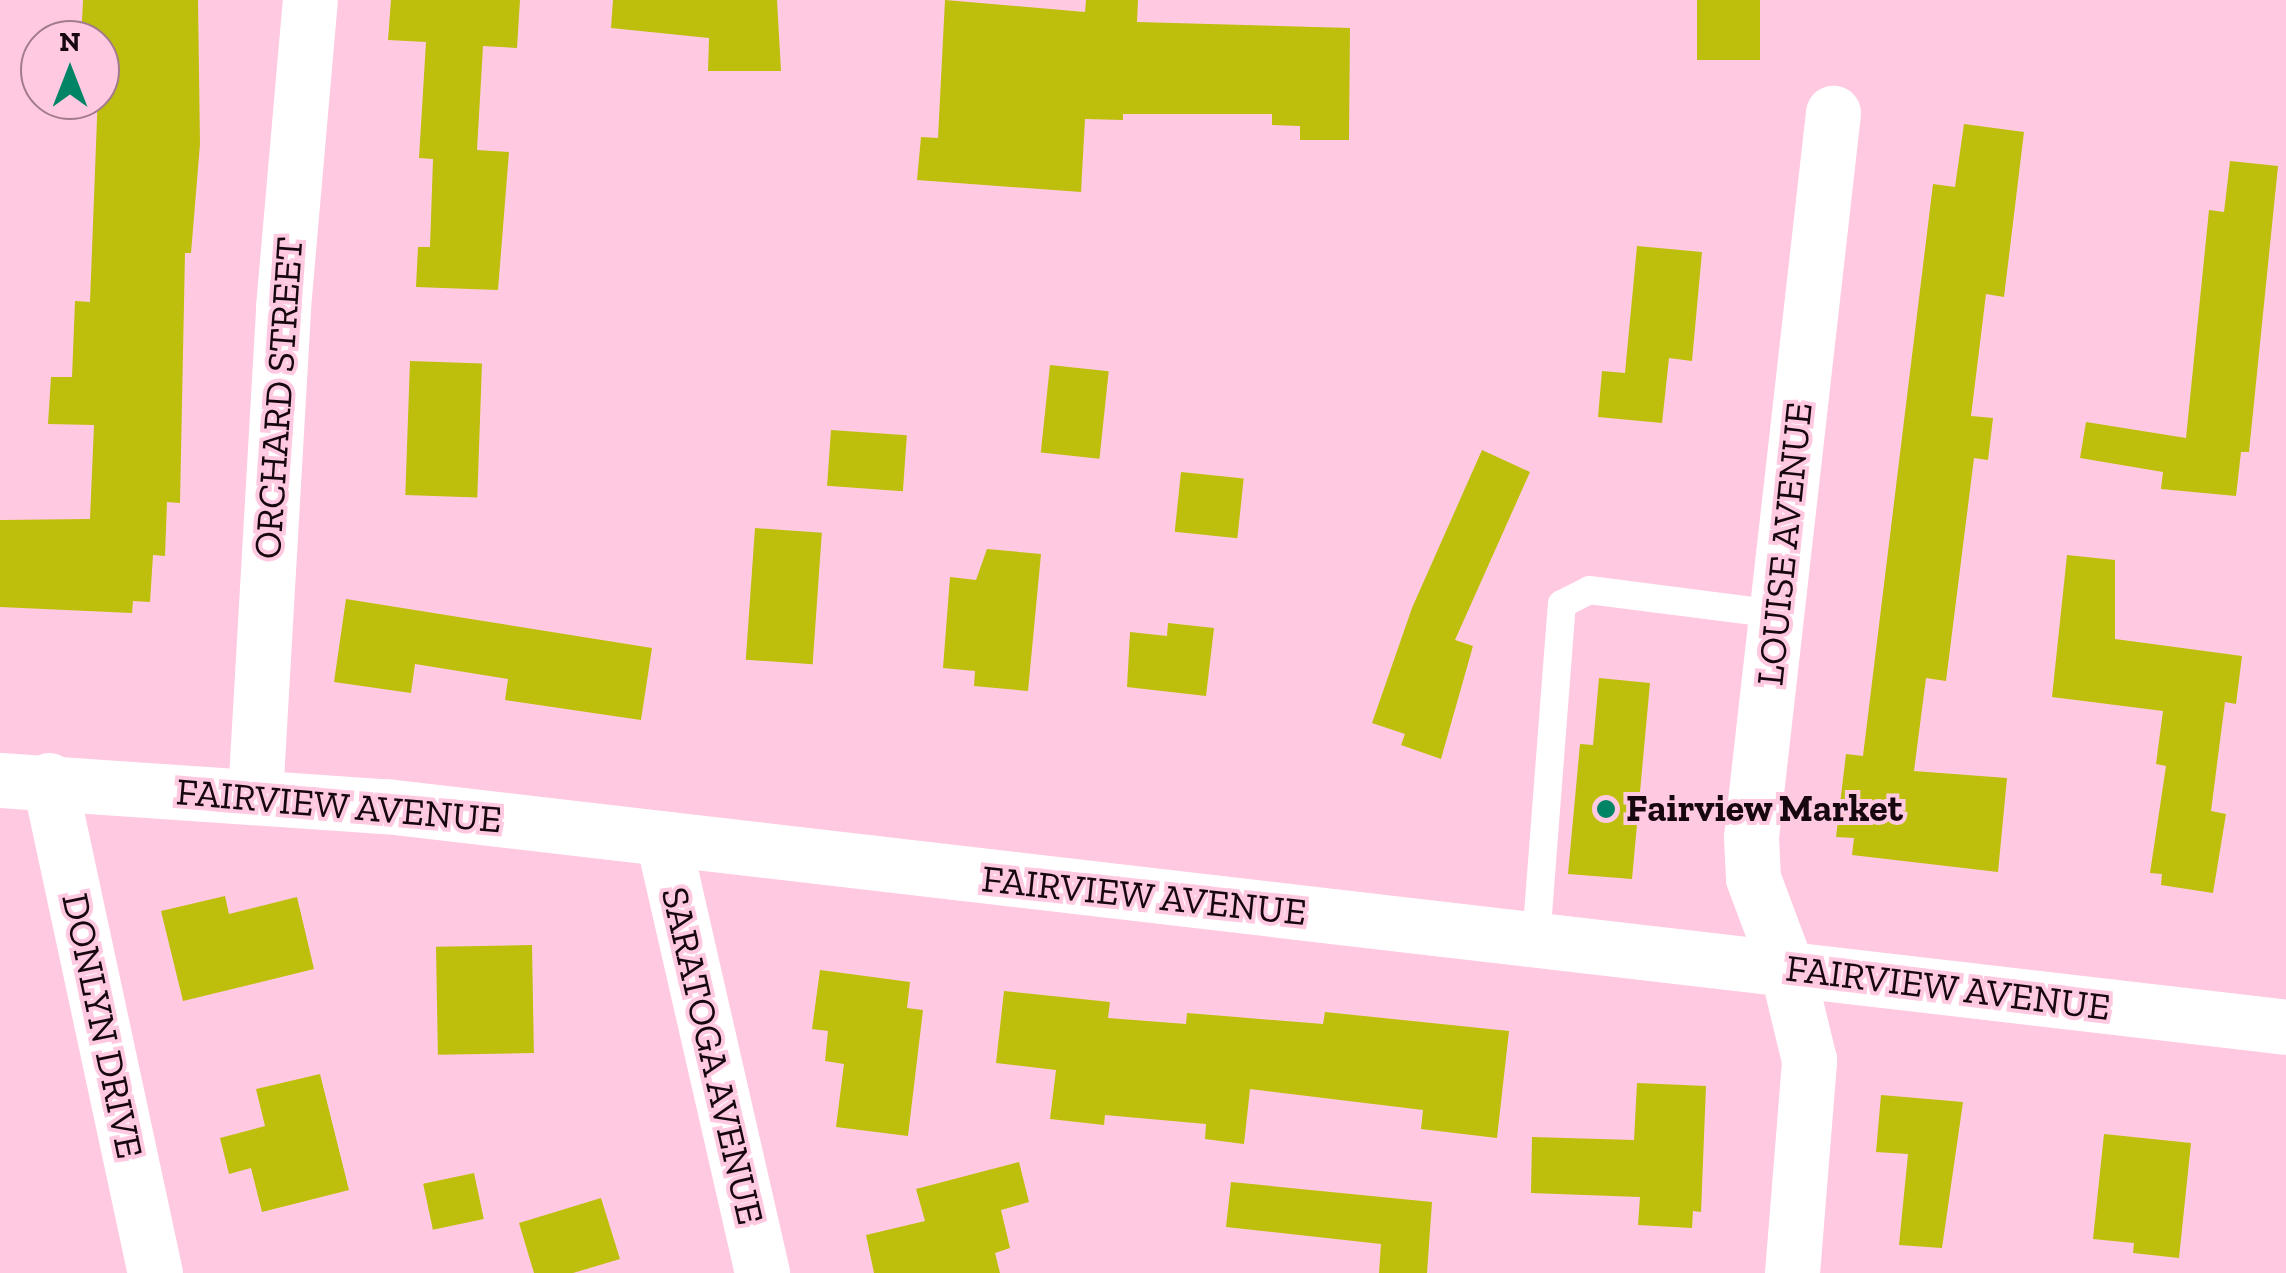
<!DOCTYPE html>
<html>
<head>
<meta charset="utf-8">
<style>
  body { margin:0 }
  #map { position:relative; width:2286px; height:1273px; overflow:hidden; background:#ffc9e1; font-family:"Zilla Slab",serif }
  div>[style] { position:absolute }
  [style*='--x'] { left:calc(var(--x)*1px); top:calc(var(--y)*1px); width:calc(var(--w)*1px); rotate:calc(var(--a)*1deg) }
  .building>* { inset:0; background:#bebe0c; transform-origin:0 0 }
  .service>* { height:28px; margin:-14px; padding:0 14px; transform-origin:14px; border-radius:14px; background:#fff }
  .minor>* { height:55px; margin:-27.5px; padding:0 27.5px; transform-origin:27.5px; border-radius:27.5px; background:#fff }
  .secondary>* { height:55px; margin:-27.5px; padding:0 27.5px; transform-origin:27.5px; border-radius:27.5px; background:#fff }
  .dots>* { width:28px; height:28px; translate:-50% -50%; box-sizing:border-box; border:5px solid #ffc9e1; border-radius:50% }
  span { translate:-50% -50%; white-space:nowrap; text-align:center; line-height:1.15; -webkit-text-stroke:8px #ffc9e1; paint-order:stroke }
  .street-label { font-size:38px; color:#17070f }
  .poi-label { font-size:38px; color:#17070f; font-weight:700 }
  .left { translate:0 -50%; text-align:left }
  .north { position:absolute; left:20px; top:20px; width:100px; height:100px; box-sizing:border-box; background:#ffc9e1; border:2px solid #a27b8d; border-radius:50%; rotate:0deg; font-size:28px; font-weight:700; line-height:40px; text-align:center; color:#17070f }
  .north::after { content:''; display:block; margin:auto; width:35px; height:45px; background:#018466; clip-path:polygon(50% 0,100% 100%,50% 72%,0 100%) }
</style>
</head>
<body>
<div id="map">
  <div class="building">
    <i style="clip-path:polygon(83px 0,198px 0,200px 144px,191px 253px,185px 253px,180px 503px,167px 502px,165px 556px,153px 555px,150px 602px,133px 601px,132px 613px,0 607px,0 520px,90px 519px,94px 425px,48px 424px,51px 377px,72px 377px,75px 301px,90px 302px,100px 40px,81px 40px)"></i>
    <i style="clip-path:polygon(391px 0,520px 0,517px 48px,483px 46px,477px 150px,509px 152px,498px 290px,416px 287px,418px 247px,430px 247px,433px 159px,419px 158px,426px 42px,388px 40px)"></i>
    <i style="clip-path:polygon(613px 0,777px 0,781px 71px,708px 71px,709px 38px,611px 28px)"></i>
    <i style="clip-path:polygon(945px 0,1085px 12px,1086px 0,1138px 0,1137px 22px,1350px 28px,1349px 140px,1300px 140px,1300px 126px,1272px 125px,1272px 114px,1123px 114px,1123px 120px,1085px 119px,1081px 192px,917px 180px,921px 137px,938px 138px)"></i>
    <i style="left:1697px;top:0;width:63px;height:60px"></i>
    <i style="clip-path:polygon(1964px 124px,2024px 132px,2004px 297px,1986px 294px,1971px 416px,1993px 418px,1988px 460px,1974px 458px,1946px 681px,1926px 678px,1914px 771px,2007px 778px,1998px 872px,1852px 855px,1854px 838px,1836px 837px,1846px 754px,1863px 756px,1933px 184px,1955px 187px)"></i>
    <i style="clip-path:polygon(2230px 161px,2278px 166px,2249px 452px,2241px 452px,2236px 496px,2161px 489px,2163px 472px,2080px 458px,2086px 422px,2186px 438px,2209px 210px,2224px 212px)"></i>
    <i style="clip-path:polygon(1637px 246px,1702px 252px,1692px 361px,1669px 358px,1662px 423px,1598px 417px,1602px 371px,1625px 373px)"></i>
    <i style="left:410px;top:361px;width:72px;height:134px;rotate:2deg"></i>
    <i style="left:1050px;top:365px;width:59px;height:88px;rotate:6deg"></i>
    <i style="left:831px;top:430px;width:76px;height:56px;rotate:4deg"></i>
    <i style="clip-path:polygon(1482px 450px,1530px 472px,1455px 640px,1473px 646px,1441px 759px,1401px 745px,1405px 734px,1372px 723px,1412px 608px)"></i>
    <i style="left:1181px;top:472px;width:63px;height:60px;rotate:6deg"></i>
    <i style="left:755px;top:528px;width:67px;height:132px;rotate:4deg"></i>
    <i style="clip-path:polygon(987px 549px,1041px 554px,1028px 691px,974px 686px,975px 671px,943px 668px,950px 577px,976px 580px)"></i>
    <i style="clip-path:polygon(2067px 555px,2115px 560px,2115px 639px,2242px 656px,2236px 704px,2225px 702px,2211px 811px,2226px 814px,2213px 893px,2161px 885px,2162px 874px,2150px 873px,2166px 766px,2156px 764px,2163px 711px,2052px 697px)"></i>
    <i style="clip-path:polygon(346px 599px,652px 648px,641px 720px,505px 700px,508px 679px,415px 664px,411px 693px,334px 682px)"></i>
    <i style="clip-path:polygon(1168px 623px,1214px 628px,1206px 696px,1127px 687px,1130px 632px,1167px 636px)"></i>
    <i style="clip-path:polygon(1599px 678px,1650px 683px,1632px 879px,1568px 874px,1580px 744px,1593px 745px)"></i>
    <i style="clip-path:polygon(225px 896px,229px 914px,297px 897px,314px 969px,183px 1001px,161px 911px)"></i>
    <i style="left:532px;top:945px;width:108px;height:96px;rotate:89deg"></i>
    <i style="clip-path:polygon(820px 970px,910px 982px,907px 1008px,923px 1010px,908px 1136px,836px 1127px,844px 1064px,825px 1061px,828px 1031px,812px 1029px)"></i>
    <i style="clip-path:polygon(1004px 991px,1110px 1002px,1108px 1018px,1186px 1024px,1187px 1013px,1323px 1024px,1325px 1012px,1509px 1031px,1497px 1138px,1421px 1129px,1423px 1110px,1250px 1089px,1244px 1144px,1205px 1139px,1206px 1124px,1105px 1115px,1104px 1125px,1050px 1119px,1056px 1070px,996px 1063px)"></i>
    <i style="clip-path:polygon(320px 1074px,349px 1190px,262px 1212px,251px 1168px,229px 1174px,220px 1138px,265px 1126px,256px 1089px)"></i>
    <i style="clip-path:polygon(1637px 1083px,1706px 1086px,1701px 1212px,1693px 1211px,1692px 1228px,1638px 1225px,1640px 1197px,1531px 1193px,1532px 1137px,1634px 1140px)"></i>
    <i style="clip-path:polygon(1881px 1095px,1963px 1102px,1942px 1248px,1899px 1245px,1908px 1154px,1876px 1152px)"></i>
    <i style="clip-path:polygon(2104px 1134px,2191px 1143px,2179px 1258px,2133px 1253px,2134px 1243px,2093px 1239px)"></i>
    <i style="clip-path:polygon(1019px 1162px,1029px 1202px,1001px 1210px,1010px 1248px,995px 1253px,1000px 1273px,874px 1273px,866px 1235px,925px 1221px,916px 1189px)"></i>
    <i style="left:474px;top:1173px;width:47px;height:52px;rotate:78deg"></i>
    <i style="clip-path:polygon(1231px 1182px,1432px 1202px,1427px 1273px,1379px 1273px,1381px 1244px,1226px 1227px)"></i>
    <i style="clip-path:polygon(601px 1198px,620px 1259px,573px 1273px,534px 1273px,519px 1223px)"></i>
  </div>
  <div class="service">
    <i style="--x:1536;--y:940;--w:337;--a:-85.6"></i>
    <i style="--x:1562;--y:604;--w:30;--a:-27"></i>
    <i style="--x:1589;--y:590;--w:190;--a:7.3"></i>
  </div>
  <div class="minor">
    <i style="--x:49;--y:780;--w:504;--a:77.87"></i>
    <i style="--x:255;--y:796;--w:490;--a:-86.7"></i>
    <i style="--x:283;--y:307;--w:308;--a:-85"></i>
    <i style="--x:663;--y:840;--w:444;--a:77.1"></i>
    <i style="--x:1792;--y:1273;--w:214;--a:-85.4"></i>
    <i style="--x:1809;--y:1060;--w:94;--a:-103.6"></i>
    <i style="--x:1787;--y:969;--w:97;--a:-110.5"></i>
    <i style="--x:1753;--y:878;--w:41;--a:-92.8"></i>
    <i style="--x:1751;--y:837;--w:729;--a:-83.54"></i>
  </div>
  <div class="secondary">
    <i style="--x:0;--y:780;--w:387;--a:3.9"></i>
    <i style="--x:386;--y:806;--w:1913;--a:6.63"></i>
  </div>
  <div class="dots">
    <i style="left:1606px;top:809px;background:#018466"></i>
  </div>
  <div class="street-label">
    <span style="left:279px;top:398px;rotate:-86deg">ORCHARD STREET</span>
    <span style="left:1785px;top:544px;rotate:-84deg">LOUISE AVENUE</span>
    <span style="left:339px;top:806px;rotate:5deg">FAIRVIEW AVENUE</span>
    <span style="left:1144px;top:896px;rotate:6deg">FAIRVIEW AVENUE</span>
    <span style="left:1948px;top:988px;rotate:7deg">FAIRVIEW AVENUE</span>
    <span style="left:102px;top:1026px;rotate:78deg">DONLYN DRIVE</span>
    <span style="left:712px;top:1056px;rotate:77deg">SARATOGA AVENUE</span>
  </div>
  <div class="poi-label">
    <span class="left" style="left:1626px;top:809px">Fairview Market</span>
  </div>
  <div class="north">N</div>
</div>
</body>
</html>
